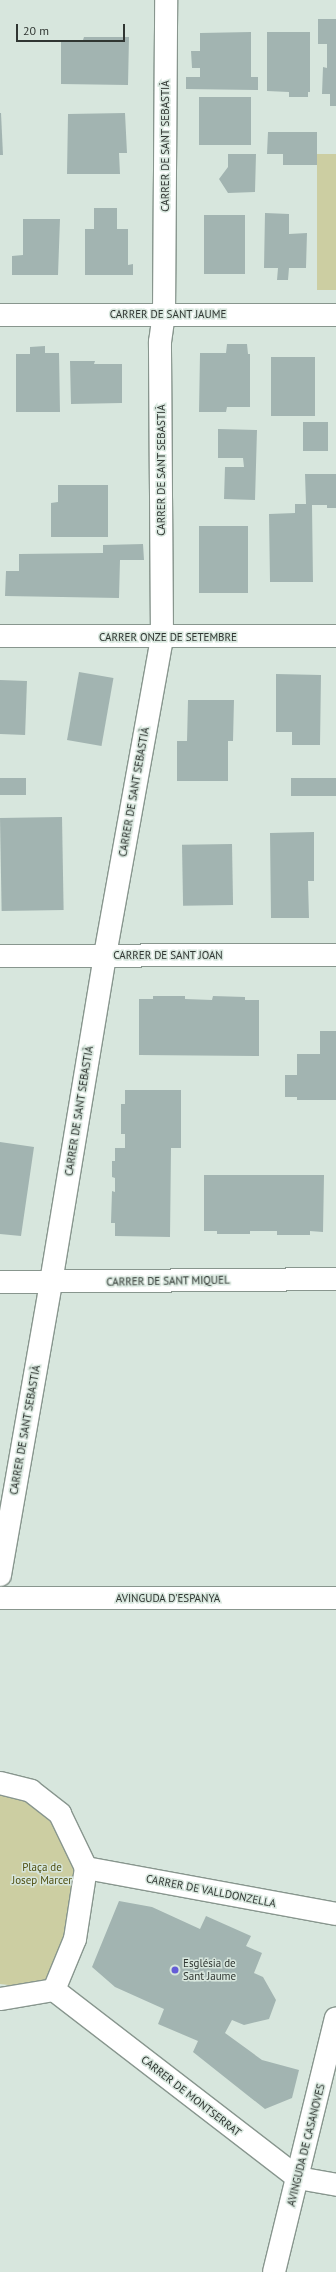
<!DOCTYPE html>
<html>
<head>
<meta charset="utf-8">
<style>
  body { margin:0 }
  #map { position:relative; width:336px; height:2272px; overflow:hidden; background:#d7e6dd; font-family:"PT Sans",sans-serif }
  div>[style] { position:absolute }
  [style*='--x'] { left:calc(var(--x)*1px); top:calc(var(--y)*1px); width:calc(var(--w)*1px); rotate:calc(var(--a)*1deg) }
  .green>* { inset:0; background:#cccea2; transform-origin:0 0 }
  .building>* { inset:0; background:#a2b4b1; transform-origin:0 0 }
  .roads { filter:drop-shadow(1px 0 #88968e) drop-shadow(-1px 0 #88968e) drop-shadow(0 1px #88968e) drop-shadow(0 -1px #88968e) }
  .street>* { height:22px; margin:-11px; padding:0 11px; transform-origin:11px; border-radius:11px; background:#fff }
  .dots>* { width:11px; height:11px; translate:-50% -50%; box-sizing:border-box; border:2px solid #d7e6dd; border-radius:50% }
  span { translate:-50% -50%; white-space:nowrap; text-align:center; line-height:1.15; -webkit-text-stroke:3px #d7e6dd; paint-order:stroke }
  .street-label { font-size:11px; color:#303632 }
  .park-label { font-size:11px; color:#505012 }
  .poi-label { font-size:11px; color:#303632 }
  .left { translate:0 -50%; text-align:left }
  .scale { position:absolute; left:16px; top:24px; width:109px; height:18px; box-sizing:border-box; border:2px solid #303632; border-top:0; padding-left:5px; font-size:12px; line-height:14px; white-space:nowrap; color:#303632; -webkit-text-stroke:3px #d7e6dd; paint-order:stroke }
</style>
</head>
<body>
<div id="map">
  <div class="green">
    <i style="left:317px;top:154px;width:19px;height:136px"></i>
    <i style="clip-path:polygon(0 1783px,31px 1791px,86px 1868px,54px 1990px,0 1984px)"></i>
  </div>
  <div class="building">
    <i style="clip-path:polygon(318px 19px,336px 19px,336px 106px,330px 106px,330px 94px,322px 94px,323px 67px,327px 68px,327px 44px,318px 44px)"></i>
    <i style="clip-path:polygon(251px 32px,251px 77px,258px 77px,258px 90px,186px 89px,186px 77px,200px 77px,200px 68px,192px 68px,191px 51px,200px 51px,200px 33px)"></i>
    <i style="clip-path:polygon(267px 32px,310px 32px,310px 92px,308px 92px,308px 97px,289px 97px,289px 92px,267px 91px)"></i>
    <i style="clip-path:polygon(84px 37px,129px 37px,128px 85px,61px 84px,61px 41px,83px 40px)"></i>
    <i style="left:199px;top:97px;width:52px;height:48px"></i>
    <i style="clip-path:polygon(0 113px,1px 113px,3px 155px,0 155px)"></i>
    <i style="clip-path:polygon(125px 113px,127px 153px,119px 153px,120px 174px,67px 174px,68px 114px)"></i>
    <i style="clip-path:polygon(268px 132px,317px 132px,317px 165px,283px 165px,283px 154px,267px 154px)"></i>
    <i style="clip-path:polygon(228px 154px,256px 154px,255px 192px,228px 193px,219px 179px,228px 167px)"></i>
    <i style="clip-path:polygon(94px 208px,117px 208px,117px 229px,128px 229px,128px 265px,133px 264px,133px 275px,85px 275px,85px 229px,94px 229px)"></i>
    <i style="clip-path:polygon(265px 213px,289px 214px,289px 234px,307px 233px,306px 268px,289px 268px,288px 280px,277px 280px,278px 268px,264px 268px)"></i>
    <i style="left:204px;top:215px;width:41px;height:59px"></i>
    <i style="clip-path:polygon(23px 219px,60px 219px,58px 275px,12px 275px,12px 256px,23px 255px)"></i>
    <i style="clip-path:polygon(227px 344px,247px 344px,248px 354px,250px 354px,250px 407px,227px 407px,226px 412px,199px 412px,200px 353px,226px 353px)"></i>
    <i style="clip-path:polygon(45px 346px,45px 353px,59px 353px,60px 412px,16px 412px,16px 354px,30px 354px,30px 347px)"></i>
    <i style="left:271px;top:357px;width:44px;height:59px"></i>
    <i style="clip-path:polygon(70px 361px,95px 361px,94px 364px,122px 364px,122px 403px,71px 404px)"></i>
    <i style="left:328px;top:422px;width:29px;height:25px;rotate:90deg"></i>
    <i style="clip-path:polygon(218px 429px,257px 430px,255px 500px,224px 499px,225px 467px,244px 467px,243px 458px,218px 458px)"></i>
    <i style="clip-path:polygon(305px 474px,336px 474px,336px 508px,327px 508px,327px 505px,312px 505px,313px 582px,270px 582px,269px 514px,295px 513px,295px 504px,306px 504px)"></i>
    <i style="clip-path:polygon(58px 485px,108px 485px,108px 537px,51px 537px,51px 503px,58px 502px)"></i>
    <i style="left:199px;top:526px;width:49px;height:67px"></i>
    <i style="clip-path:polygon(143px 544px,144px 560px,120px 560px,119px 598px,5px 596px,6px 571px,19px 571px,19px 554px,103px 553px,103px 545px)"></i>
    <i style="left:79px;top:672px;width:35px;height:69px;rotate:10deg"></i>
    <i style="clip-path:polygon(276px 674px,321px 675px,320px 745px,292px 745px,292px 732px,276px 732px)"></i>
    <i style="left:0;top:680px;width:27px;height:54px;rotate:2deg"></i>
    <i style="clip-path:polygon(188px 700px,234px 700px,233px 741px,228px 741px,228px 781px,177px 781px,177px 741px,187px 741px)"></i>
    <i style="left:0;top:778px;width:26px;height:17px"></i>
    <i style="left:291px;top:778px;width:45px;height:18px"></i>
    <i style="left:62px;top:817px;width:93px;height:62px;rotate:89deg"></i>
    <i style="clip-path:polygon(314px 832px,314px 881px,308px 881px,309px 918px,271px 918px,270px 833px)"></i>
    <i style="left:232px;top:844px;width:61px;height:50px;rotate:89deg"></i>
    <i style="clip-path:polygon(153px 996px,185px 996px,185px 999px,212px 1000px,213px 996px,245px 997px,245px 1000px,259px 1000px,259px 1056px,139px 1055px,139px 999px,153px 999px)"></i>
    <i style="clip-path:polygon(320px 1031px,336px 1031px,336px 1100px,297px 1100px,297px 1097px,285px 1097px,285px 1075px,297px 1075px,297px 1054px,320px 1054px)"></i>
    <i style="clip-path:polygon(125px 1090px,181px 1090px,181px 1148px,171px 1148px,170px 1237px,115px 1236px,115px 1223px,111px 1223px,112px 1191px,115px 1192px,115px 1178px,112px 1177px,112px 1161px,115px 1161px,115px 1148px,125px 1148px,125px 1134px,121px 1134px,121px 1104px,125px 1104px)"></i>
    <i style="clip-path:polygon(0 1142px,34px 1147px,21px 1236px,0 1234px)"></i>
    <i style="clip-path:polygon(204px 1175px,324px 1175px,323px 1232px,310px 1231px,310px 1235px,277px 1235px,277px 1231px,250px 1231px,250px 1234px,217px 1234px,217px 1231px,204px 1231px)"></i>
    <i style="clip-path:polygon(119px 1901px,152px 1907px,200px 1929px,206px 1916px,251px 1936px,246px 1946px,262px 1953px,254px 1973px,263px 1977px,276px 2000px,269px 2019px,244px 2025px,232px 2020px,225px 2033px,262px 2060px,299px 2070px,292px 2098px,265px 2109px,193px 2052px,198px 2041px,158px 2024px,164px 2009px,115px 1987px,92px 1967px)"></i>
  </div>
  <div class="roads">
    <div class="street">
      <i style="--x:0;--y:315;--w:336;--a:0"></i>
      <i style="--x:0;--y:636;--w:336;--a:0"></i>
      <i style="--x:0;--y:956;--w:336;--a:-0.2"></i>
      <i style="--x:0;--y:1282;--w:336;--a:-0.5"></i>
      <i style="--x:0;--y:1575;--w:297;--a:-80.1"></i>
      <i style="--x:51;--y:1282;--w:331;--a:-80.6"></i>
      <i style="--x:105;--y:955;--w:323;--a:-79.8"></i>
      <i style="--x:162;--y:637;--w:295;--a:-90.4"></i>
      <i style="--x:160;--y:342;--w:28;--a:-82"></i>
      <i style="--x:164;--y:314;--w:314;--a:-89.6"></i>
      <i style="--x:0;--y:1598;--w:336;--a:0"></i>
      <i style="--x:0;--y:1783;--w:32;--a:14"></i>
      <i style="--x:31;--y:1791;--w:37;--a:38"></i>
      <i style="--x:60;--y:1814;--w:60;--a:64.3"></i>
      <i style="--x:86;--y:1868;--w:72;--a:98.8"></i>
      <i style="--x:75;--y:1939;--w:55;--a:112.4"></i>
      <i style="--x:54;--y:1990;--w:55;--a:170.5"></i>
      <i style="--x:86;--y:1868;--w:254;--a:10.4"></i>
      <i style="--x:54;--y:1990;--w:308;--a:37.6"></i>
      <i style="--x:298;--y:2178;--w:39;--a:10"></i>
      <i style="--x:274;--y:2272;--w:261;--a:-76.3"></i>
    </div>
  </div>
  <div class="dots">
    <i style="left:175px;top:1970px;background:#655dd6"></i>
  </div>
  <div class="street-label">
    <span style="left:165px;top:146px;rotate:-90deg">CARRER DE SANT SEBASTIÀ</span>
    <span style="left:168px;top:314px">CARRER DE SANT JAUME</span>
    <span style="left:161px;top:470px;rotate:-90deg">CARRER DE SANT SEBASTIÀ</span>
    <span style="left:168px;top:637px">CARRER ONZE DE SETEMBRE</span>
    <span style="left:134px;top:792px;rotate:-80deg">CARRER DE SANT SEBASTIÀ</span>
    <span style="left:168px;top:955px">CARRER DE SANT JOAN</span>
    <span style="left:79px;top:1111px;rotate:-81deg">CARRER DE SANT SEBASTIÀ</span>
    <span style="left:168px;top:1281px;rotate:-1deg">CARRER DE SANT MIQUEL</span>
    <span style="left:25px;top:1430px;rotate:-80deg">CARRER DE SANT SEBASTIÀ</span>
    <span style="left:168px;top:1598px">AVINGUDA D'ESPANYA</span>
    <span style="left:211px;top:1891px;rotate:11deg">CARRER DE VALLDONZELLA</span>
    <span style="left:191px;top:2096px;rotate:38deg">CARRER DE MONTSERRAT</span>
    <span style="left:306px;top:2145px;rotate:-76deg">AVINGUDA DE CASANOVES</span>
  </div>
  <div class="park-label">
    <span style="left:42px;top:1874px">Plaça de<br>Josep Marcer</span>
  </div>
  <div class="poi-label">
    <span class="left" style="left:183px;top:1970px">Església de<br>Sant Jaume</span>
  </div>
  <div class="scale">20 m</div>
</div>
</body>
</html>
